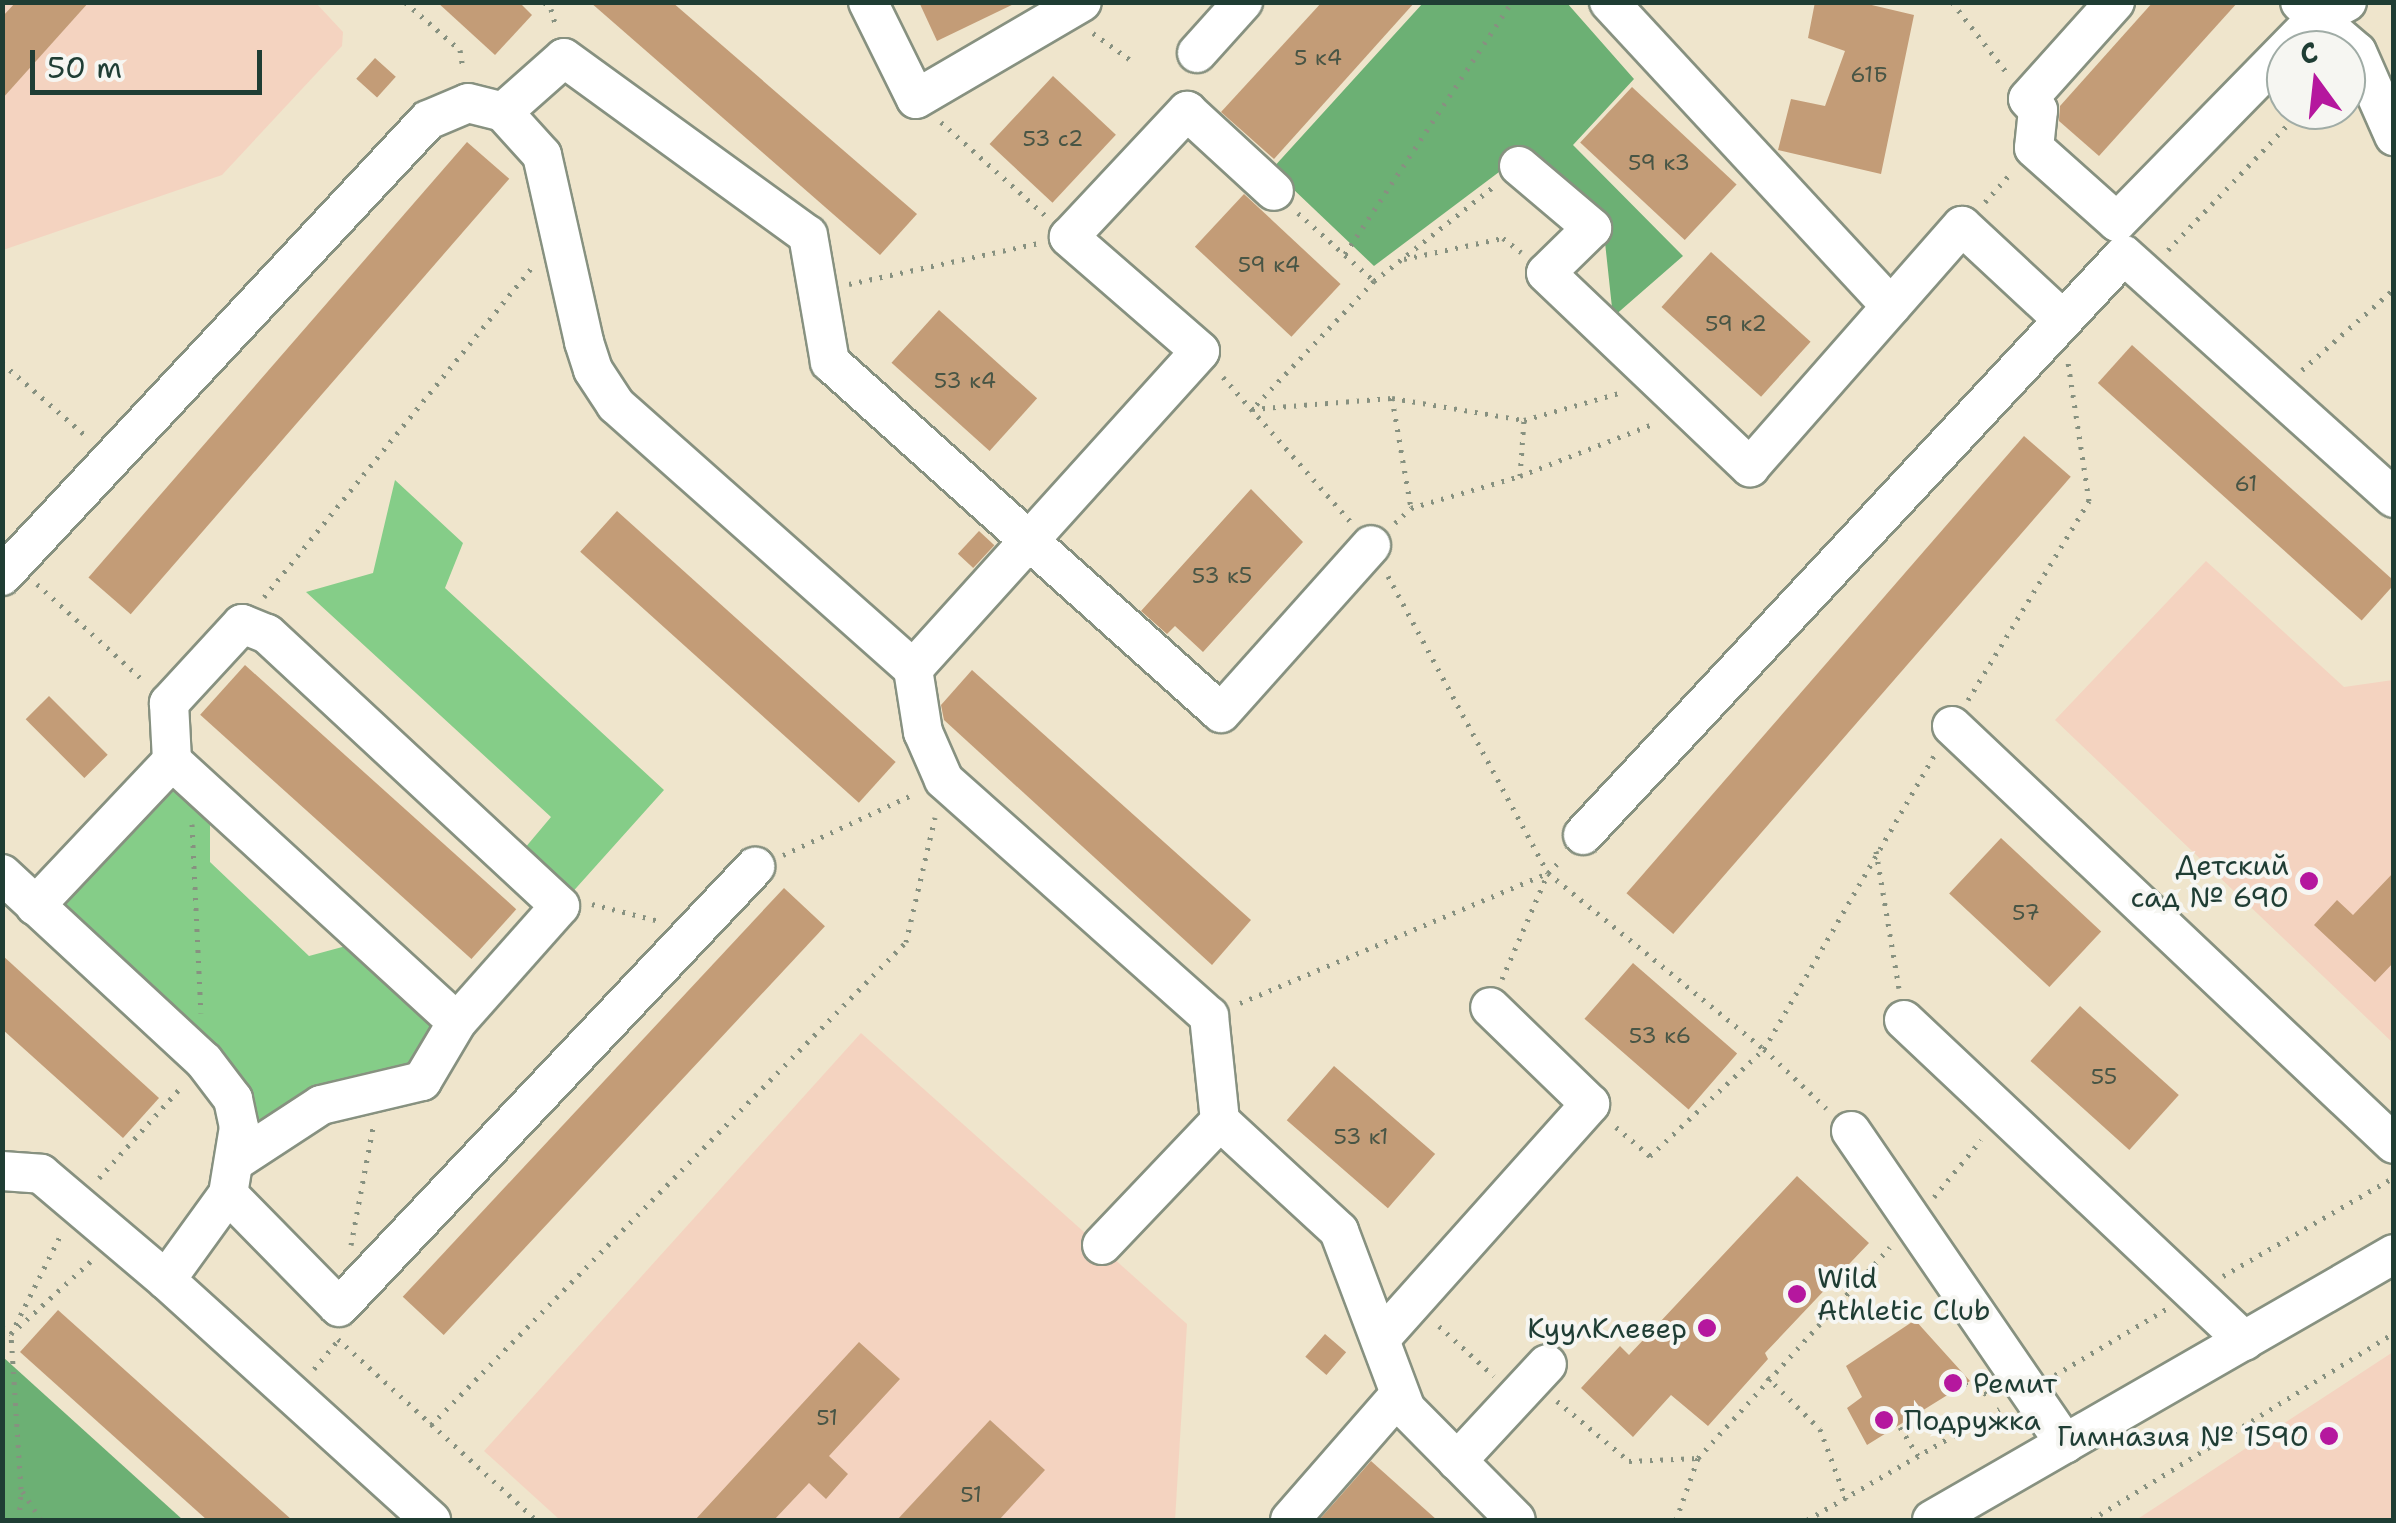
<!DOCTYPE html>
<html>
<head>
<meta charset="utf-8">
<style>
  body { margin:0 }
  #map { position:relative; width:2396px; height:1523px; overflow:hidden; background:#efe5cc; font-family:"Shantell Sans",sans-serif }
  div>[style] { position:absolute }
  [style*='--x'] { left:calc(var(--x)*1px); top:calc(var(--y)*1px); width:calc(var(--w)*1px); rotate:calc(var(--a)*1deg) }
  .built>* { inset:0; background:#f4d3c0 }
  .green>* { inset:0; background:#85cd88 }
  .forest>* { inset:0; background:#6cb074 }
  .building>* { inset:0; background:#c39c77; transform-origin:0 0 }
  .path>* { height:5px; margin-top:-2.5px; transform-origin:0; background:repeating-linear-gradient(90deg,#879180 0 2.5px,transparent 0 10.5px) }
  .roads { filter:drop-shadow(2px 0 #879180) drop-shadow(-2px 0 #879180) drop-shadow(0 2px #879180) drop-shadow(0 -2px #879180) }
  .minor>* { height:38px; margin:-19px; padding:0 19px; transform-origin:19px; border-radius:19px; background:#fff }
  .dots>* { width:28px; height:28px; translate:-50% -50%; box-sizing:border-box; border:5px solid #f6f6f2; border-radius:50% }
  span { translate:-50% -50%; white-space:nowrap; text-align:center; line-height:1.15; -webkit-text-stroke:8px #f6f6f2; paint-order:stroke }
  .number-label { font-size:22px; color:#485545 }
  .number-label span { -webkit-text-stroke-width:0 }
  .poi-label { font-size:28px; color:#1f3d34 }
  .right { translate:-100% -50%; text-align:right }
  .left { translate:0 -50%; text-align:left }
  .frame { position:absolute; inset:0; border:5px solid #1f3d34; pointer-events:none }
  .north { position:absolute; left:2266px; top:30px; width:100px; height:100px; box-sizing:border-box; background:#f6f6f2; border:2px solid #a0aca6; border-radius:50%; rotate:345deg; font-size:28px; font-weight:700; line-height:40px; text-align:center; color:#1f3d34 }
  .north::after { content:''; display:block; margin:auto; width:35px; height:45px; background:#b5179e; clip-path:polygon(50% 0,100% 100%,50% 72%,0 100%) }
  .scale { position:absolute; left:30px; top:50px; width:232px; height:45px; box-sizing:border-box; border:5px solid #1f3d34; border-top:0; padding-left:12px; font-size:30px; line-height:35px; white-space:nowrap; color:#1f3d34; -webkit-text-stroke:8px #f6f6f2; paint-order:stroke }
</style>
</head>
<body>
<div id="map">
  <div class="built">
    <i style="clip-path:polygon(2px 3px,316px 3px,343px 32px,342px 46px,222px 175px,3px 250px)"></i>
    <i style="clip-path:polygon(2206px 561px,2344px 687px,2393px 680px,2393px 1043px,2055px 720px)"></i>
    <i style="clip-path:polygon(861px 1033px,1187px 1324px,1175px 1520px,560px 1520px,484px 1451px)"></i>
    <i style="clip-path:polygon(2393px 1352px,2393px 1520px,2136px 1520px)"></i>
  </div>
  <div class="green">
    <i style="clip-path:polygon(395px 480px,463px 543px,445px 588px,664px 790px,560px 906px,514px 861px,551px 817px,306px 592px,373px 573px)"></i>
    <i style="clip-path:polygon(172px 761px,210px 795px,210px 862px,309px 956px,368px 940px,457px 1022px,422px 1081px,237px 1160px,233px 1099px,35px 906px)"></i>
  </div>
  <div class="forest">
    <i style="clip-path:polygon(1423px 3px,1567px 3px,1634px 79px,1573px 145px,1683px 256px,1613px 317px,1604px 233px,1519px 157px,1374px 266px,1272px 169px)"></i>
    <i style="clip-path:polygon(2px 1357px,3px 1357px,183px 1520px,3px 1520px)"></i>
  </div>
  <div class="building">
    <i style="clip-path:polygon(16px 2px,89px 2px,2px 99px,2px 17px)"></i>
    <i style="clip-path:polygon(437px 2px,519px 2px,532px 15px,495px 55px)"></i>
    <i style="clip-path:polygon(590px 2px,672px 2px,917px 214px,880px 255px)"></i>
    <i style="clip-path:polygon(919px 2px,1018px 2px,937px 41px)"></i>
    <i style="clip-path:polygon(1322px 2px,1415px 2px,1274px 159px,1221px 112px)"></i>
    <i style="clip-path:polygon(1815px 2px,1859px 2px,1914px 15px,1881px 174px,1778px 150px,1791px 99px,1825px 106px,1845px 51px,1808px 38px)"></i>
    <i style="clip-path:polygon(2153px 2px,2238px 2px,2099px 156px,2059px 121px,2060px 106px)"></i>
    <i style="left:375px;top:58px;width:28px;height:28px;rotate:42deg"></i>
    <i style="left:1053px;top:76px;width:86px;height:93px;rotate:43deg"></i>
    <i style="left:1632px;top:87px;width:143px;height:76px;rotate:43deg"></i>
    <i style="left:467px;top:142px;width:56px;height:577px;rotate:41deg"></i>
    <i style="left:1244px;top:194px;width:132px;height:72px;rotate:43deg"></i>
    <i style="left:1711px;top:252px;width:134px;height:74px;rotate:42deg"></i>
    <i style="left:939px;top:310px;width:132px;height:71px;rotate:42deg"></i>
    <i style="left:2132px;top:345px;width:355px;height:51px;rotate:42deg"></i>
    <i style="left:2024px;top:436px;width:62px;height:606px;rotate:41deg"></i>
    <i style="clip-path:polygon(1251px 489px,1303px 542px,1203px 652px,1175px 626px,1167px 634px,1141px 611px)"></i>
    <i style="left:617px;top:511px;width:375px;height:55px;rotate:42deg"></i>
    <i style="left:979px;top:531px;width:21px;height:31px;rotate:43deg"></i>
    <i style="left:245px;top:665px;width:365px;height:67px;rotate:42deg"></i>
    <i style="clip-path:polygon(972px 670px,1251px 920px,1212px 965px,944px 720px,941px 705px)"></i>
    <i style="left:49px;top:696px;width:83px;height:33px;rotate:45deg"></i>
    <i style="left:2001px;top:838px;width:137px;height:76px;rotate:43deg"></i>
    <i style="clip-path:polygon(2394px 872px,2394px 962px,2375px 982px,2314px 925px,2337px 900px,2353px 915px)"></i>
    <i style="left:784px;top:888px;width:56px;height:559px;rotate:43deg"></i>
    <i style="clip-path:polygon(2px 955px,159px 1098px,123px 1138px,2px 1029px)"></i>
    <i style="left:1633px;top:963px;width:138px;height:74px;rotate:41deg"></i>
    <i style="left:2080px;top:1006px;width:133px;height:74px;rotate:42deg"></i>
    <i style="left:1334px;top:1066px;width:134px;height:72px;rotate:41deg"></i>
    <i style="clip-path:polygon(1797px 1176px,1869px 1243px,1765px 1353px,1768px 1359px,1708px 1426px,1671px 1395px,1633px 1437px,1581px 1388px,1620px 1346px,1629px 1355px)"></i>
    <i style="clip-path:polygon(58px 1310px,292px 1520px,207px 1520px,20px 1352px)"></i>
    <i style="clip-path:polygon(1915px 1320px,1970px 1381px,1867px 1445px,1847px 1408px,1862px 1397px,1846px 1366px)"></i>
    <i style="left:1325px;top:1334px;width:28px;height:30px;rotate:41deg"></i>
    <i style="clip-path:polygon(859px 1342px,900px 1379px,829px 1456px,848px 1474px,826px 1499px,809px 1483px,774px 1520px,695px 1520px)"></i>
    <i style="clip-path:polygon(990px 1420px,1045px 1470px,999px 1520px,897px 1520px)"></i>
    <i style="clip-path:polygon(1371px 1461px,1437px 1520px,1319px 1520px)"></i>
  </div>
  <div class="path">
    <i style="--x:405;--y:2;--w:73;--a:41.1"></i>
    <i style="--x:460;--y:50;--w:19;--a:81"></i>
    <i style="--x:544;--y:2;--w:10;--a:45"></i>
    <i style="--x:551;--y:9;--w:18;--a:74"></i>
    <i style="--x:1952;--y:2;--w:90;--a:52.2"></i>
    <i style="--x:1093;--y:33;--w:48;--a:35.7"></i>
    <i style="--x:941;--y:122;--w:140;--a:41.8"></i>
    <i style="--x:1985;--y:202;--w:39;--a:-48"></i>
    <i style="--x:1298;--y:213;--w:102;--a:41.8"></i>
    <i style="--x:1374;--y:281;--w:177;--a:133.6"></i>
    <i style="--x:1252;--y:409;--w:140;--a:-4.5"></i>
    <i style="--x:1392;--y:398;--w:134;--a:9.5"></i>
    <i style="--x:1524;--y:420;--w:102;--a:-15.9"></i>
    <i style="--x:2168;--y:250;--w:194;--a:-46.3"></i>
    <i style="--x:1345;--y:254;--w:302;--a:-56.5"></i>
    <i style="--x:1404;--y:259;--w:101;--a:-12"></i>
    <i style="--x:1503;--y:238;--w:23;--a:38"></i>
    <i style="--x:1374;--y:281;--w:152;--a:-38.3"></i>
    <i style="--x:849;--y:284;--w:194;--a:-12.2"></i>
    <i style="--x:2;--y:363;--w:110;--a:40.9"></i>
    <i style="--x:2302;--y:370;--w:123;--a:-41.4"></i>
    <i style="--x:1223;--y:377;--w:193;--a:48.6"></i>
    <i style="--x:1392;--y:398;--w:112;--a:80.2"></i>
    <i style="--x:1520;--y:476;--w:56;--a:-85.9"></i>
    <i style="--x:1395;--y:523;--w:22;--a:-43"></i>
    <i style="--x:1411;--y:508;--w:114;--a:-16.4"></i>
    <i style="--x:1520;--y:476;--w:143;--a:-21.4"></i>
    <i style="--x:1388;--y:576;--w:337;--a:61.7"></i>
    <i style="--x:37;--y:584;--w:144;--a:42.2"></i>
    <i style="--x:264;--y:597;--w:424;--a:-50.9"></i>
    <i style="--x:1968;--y:700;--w:233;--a:-58.7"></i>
    <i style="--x:2089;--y:501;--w:141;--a:-98.6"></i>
    <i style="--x:192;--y:824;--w:189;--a:87.3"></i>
    <i style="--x:1876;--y:851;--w:139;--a:80.5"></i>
    <i style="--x:783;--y:855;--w:145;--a:-25"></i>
    <i style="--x:592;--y:904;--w:69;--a:14.2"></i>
    <i style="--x:1502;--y:979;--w:116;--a:-66.5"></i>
    <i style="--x:1548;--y:873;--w:18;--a:-45"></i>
    <i style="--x:1240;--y:1003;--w:334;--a:-22.9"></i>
    <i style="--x:1548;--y:873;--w:279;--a:39.2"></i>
    <i style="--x:1764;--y:1049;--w:86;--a:43.6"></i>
    <i style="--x:1616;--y:1127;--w:45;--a:40.5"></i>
    <i style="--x:1650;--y:1156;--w:156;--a:-43.2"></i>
    <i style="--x:1764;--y:1049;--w:339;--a:-59.9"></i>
    <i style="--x:99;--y:1178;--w:124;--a:-47.9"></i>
    <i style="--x:1934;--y:1197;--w:74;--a:-50.5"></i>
    <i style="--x:351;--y:1245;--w:119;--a:-79.4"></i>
    <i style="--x:2223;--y:1276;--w:194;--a:-30"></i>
    <i style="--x:1439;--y:1326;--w:74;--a:42.3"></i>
    <i style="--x:2;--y:1327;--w:11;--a:38"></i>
    <i style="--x:11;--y:1334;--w:111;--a:-42.4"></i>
    <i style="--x:338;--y:1339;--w:268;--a:42.4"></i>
    <i style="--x:314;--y:1369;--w:38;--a:-50"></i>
    <i style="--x:2055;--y:1375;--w:129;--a:-30.7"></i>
    <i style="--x:1767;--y:1377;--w:74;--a:44.5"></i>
    <i style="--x:1820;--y:1429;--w:75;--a:69.6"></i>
    <i style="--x:1965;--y:1384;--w:29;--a:25"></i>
    <i style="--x:1557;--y:1401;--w:94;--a:39.8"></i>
    <i style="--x:1629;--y:1461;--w:69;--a:-2.5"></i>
    <i style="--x:431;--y:1425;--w:677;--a:-45.48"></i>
    <i style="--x:906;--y:942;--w:128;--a:-76.9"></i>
    <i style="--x:1900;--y:1427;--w:34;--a:58"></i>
    <i style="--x:19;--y:1520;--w:28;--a:-86"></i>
    <i style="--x:41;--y:1520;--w:37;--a:-123"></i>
    <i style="--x:21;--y:1489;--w:155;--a:-93.7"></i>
    <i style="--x:11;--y:1334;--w:114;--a:-63.4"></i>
    <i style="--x:1676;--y:1520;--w:66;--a:-70.5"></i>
    <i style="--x:1698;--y:1458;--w:285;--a:-47.7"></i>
    <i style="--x:1807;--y:1520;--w:222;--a:-30"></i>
    <i style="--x:2091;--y:1520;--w:356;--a:-31.7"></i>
  </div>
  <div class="roads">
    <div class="minor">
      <i style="--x:868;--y:2;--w:108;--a:63.7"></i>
      <i style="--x:916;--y:99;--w:192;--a:-30.3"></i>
      <i style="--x:1609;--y:2;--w:415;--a:47.2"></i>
      <i style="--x:2115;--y:2;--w:130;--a:131.9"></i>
      <i style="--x:2028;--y:99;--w:15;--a:48"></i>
      <i style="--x:2038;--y:110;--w:38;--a:96"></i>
      <i style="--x:2034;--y:148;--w:111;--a:41.7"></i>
      <i style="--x:2117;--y:222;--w:286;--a:-45.6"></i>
      <i style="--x:2317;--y:18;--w:23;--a:-137"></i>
      <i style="--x:2347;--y:2;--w:34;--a:152"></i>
      <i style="--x:2317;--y:18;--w:52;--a:40.4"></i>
      <i style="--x:2357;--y:52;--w:92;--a:66.2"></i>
      <i style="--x:1197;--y:53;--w:69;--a:-48"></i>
      <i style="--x:503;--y:112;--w:81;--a:-41.5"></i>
      <i style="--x:564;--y:58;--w:301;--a:36"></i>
      <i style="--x:808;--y:235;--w:129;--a:80.2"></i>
      <i style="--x:830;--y:362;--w:525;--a:41.91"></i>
      <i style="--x:1221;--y:713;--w:225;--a:-48.2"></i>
      <i style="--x:1519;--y:166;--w:96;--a:40.3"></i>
      <i style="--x:1592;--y:228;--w:64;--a:135.6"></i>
      <i style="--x:1546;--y:273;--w:282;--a:43.6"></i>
      <i style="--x:1750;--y:467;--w:321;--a:-48.7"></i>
      <i style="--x:1962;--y:226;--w:137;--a:42.9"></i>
      <i style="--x:2;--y:576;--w:624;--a:-46.95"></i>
      <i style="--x:428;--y:120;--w:43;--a:-23"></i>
      <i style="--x:468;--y:103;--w:36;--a:14"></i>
      <i style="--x:503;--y:112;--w:58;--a:47.8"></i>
      <i style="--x:542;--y:155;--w:192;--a:77.3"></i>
      <i style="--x:584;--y:342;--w:29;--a:72"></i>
      <i style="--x:593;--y:370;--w:42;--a:56.7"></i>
      <i style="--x:616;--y:405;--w:397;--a:41.6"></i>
      <i style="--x:913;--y:669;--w:64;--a:81"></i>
      <i style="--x:923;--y:732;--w:52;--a:66.4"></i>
      <i style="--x:944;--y:780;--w:355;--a:41.7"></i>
      <i style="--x:1209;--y:1016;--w:106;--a:84"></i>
      <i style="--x:1220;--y:1121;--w:162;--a:42.7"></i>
      <i style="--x:1339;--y:1231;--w:190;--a:69.4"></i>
      <i style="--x:1406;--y:1409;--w:156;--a:45.3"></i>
      <i style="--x:913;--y:669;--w:428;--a:-47.9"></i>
      <i style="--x:1200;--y:351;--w:174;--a:-139"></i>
      <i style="--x:1069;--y:237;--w:173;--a:-46.9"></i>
      <i style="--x:1187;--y:111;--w:118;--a:42.6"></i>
      <i style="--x:1952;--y:726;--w:608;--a:43.4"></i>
      <i style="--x:1583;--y:835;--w:793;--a:-46.99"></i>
      <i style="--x:2124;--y:255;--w:363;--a:42"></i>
      <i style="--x:2;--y:874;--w:275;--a:42.8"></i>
      <i style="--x:204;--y:1061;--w:48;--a:52.7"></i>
      <i style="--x:233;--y:1099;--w:29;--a:78"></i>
      <i style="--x:239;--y:1127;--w:68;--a:99.3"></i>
      <i style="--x:228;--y:1194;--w:106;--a:125.8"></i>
      <i style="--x:166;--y:1280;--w:358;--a:42.2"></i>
      <i style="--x:35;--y:906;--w:199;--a:-46.6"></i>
      <i style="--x:1904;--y:1020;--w:468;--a:43.3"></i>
      <i style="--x:1851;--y:1131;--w:379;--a:55.6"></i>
      <i style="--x:237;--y:1160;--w:100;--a:-33.2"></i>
      <i style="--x:321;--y:1105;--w:104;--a:-13.4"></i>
      <i style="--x:422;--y:1081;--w:69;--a:-59.3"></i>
      <i style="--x:457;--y:1022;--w:155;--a:-48.4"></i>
      <i style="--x:560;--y:906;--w:400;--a:-137.1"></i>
      <i style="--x:267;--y:634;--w:27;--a:-158"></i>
      <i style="--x:242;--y:624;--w:108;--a:132.7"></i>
      <i style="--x:169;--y:703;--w:58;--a:87"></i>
      <i style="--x:172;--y:761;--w:386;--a:42.5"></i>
      <i style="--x:2;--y:1171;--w:39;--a:4"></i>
      <i style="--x:41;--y:1174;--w:164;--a:40.3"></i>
      <i style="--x:228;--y:1194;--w:158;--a:45.5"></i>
      <i style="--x:339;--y:1307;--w:606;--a:-46.61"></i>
      <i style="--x:1102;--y:1245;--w:171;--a:-46.4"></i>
      <i style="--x:1381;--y:1338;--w:314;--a:-48.2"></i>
      <i style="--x:1590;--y:1104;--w:139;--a:-135.9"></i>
      <i style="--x:1457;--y:1461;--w:132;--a:-47.1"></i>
      <i style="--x:1290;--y:1520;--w:164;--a:-48.9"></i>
      <i style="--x:1932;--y:1520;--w:533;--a:-29.93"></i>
    </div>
  </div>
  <div class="dots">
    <i style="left:2309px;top:881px;background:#b5179e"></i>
    <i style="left:1797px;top:1294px;background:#b5179e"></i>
    <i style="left:1707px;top:1328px;background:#b5179e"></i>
    <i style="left:1953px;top:1383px;background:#b5179e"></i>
    <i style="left:1884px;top:1420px;background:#b5179e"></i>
    <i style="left:2329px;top:1436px;background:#b5179e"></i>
  </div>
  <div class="number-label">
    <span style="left:1318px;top:58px">5 к4</span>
    <span style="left:1869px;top:75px">61Б</span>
    <span style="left:1053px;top:139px">53 с2</span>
    <span style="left:1659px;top:163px">59 к3</span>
    <span style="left:1269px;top:265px">59 к4</span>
    <span style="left:1736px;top:324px">59 к2</span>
    <span style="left:965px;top:381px">53 к4</span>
    <span style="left:2246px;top:484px">61</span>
    <span style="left:1222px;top:576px">53 к5</span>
    <span style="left:2026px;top:913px">57</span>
    <span style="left:1660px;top:1036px">53 к6</span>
    <span style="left:2104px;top:1077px">55</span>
    <span style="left:1361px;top:1137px">53 к1</span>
    <span style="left:827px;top:1418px">51</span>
    <span style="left:971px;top:1495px">51</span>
  </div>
  <div class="poi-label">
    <span class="right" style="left:2289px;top:881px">Детский<br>сад № 690</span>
    <span class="left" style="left:1817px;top:1294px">Wild<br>Athletic Club</span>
    <span class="right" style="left:1687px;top:1328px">КуулКлевер</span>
    <span class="left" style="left:1973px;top:1383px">Ремит</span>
    <span class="left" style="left:1904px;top:1420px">Подружка</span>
    <span class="right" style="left:2309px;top:1436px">Гимназия № 1590</span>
  </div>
  <div class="frame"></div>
  <div class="north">С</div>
  <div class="scale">50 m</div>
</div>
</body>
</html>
